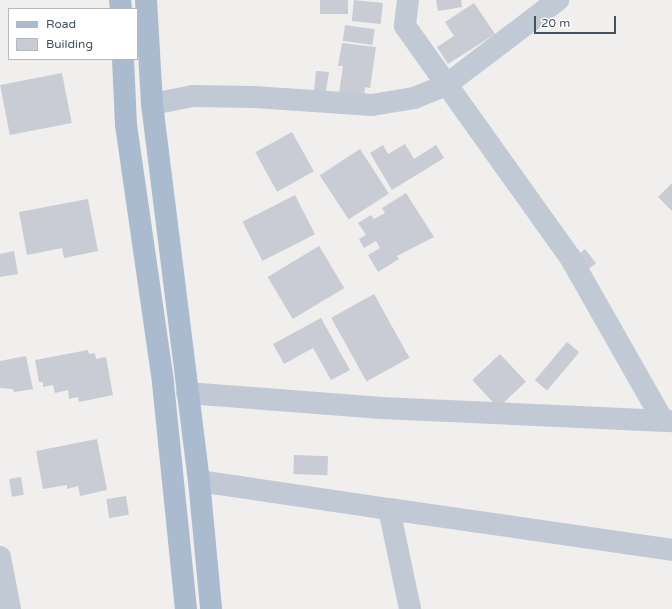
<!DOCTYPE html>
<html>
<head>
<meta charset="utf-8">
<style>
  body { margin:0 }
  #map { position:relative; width:672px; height:609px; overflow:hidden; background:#f1eeee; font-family:"Varela Round",sans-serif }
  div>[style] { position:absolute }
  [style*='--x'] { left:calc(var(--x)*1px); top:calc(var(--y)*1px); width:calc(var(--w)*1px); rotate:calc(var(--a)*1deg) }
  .building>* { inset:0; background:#c9ccd4; transform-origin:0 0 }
  .minor>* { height:22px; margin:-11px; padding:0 11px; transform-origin:11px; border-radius:11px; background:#c0c9d4 }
  .major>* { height:22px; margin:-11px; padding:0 11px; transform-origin:11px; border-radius:11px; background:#abbbcf }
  span { translate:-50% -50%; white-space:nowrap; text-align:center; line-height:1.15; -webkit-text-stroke:3.5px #fff; paint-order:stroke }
  .legend { position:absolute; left:8px; top:8px; width:130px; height:52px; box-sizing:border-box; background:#fff; border:1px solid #b4b9be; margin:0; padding:5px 7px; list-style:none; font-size:12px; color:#44505d }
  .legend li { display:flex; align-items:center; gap:8px; height:20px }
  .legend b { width:20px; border:1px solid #b4b9be }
  .scale { position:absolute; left:534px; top:16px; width:82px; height:18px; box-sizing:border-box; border:2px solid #44505d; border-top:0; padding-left:5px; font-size:12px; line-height:14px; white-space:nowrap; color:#44505d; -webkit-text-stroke:3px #fff; paint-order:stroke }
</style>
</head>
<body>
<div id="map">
  <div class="building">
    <i style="left:320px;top:0;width:28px;height:14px"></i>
    <i style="left:354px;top:0;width:29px;height:21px;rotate:6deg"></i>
    <i style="clip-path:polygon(436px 0,461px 0,462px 7px,438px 11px)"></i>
    <i style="clip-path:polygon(474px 3px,495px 34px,448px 64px,437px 47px,454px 36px,445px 22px)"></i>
    <i style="left:345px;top:25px;width:30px;height:16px;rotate:8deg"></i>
    <i style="clip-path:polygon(342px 43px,376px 47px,370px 88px,365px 87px,364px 97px,339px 93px,343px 66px,338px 66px)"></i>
    <i style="clip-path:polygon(316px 71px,329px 72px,324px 103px,313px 101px)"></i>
    <i style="left:62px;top:73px;width:51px;height:63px;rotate:79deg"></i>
    <i style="left:292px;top:132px;width:45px;height:42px;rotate:61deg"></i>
    <i style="clip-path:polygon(405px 144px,414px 159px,436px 145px,444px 158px,392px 190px,370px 153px,383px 145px,388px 154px)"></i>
    <i style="left:360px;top:149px;width:53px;height:48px;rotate:57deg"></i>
    <i style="clip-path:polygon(672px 183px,672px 211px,658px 197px)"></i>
    <i style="clip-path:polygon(406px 193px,434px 237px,397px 256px,399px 259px,378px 272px,368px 255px,380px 248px,376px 241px,364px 248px,359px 239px,366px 235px,358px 223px,371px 215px,374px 219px,385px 213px,382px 208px)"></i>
    <i style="left:295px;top:195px;width:44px;height:59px;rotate:63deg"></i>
    <i style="clip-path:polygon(88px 199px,98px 251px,64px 258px,62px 248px,27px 255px,19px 212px)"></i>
    <i style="left:319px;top:246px;width:49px;height:60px;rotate:59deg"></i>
    <i style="left:585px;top:249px;width:18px;height:21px;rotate:52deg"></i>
    <i style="clip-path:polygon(14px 251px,18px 274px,0 277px,0 254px)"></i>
    <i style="left:374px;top:294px;width:73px;height:49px;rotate:61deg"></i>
    <i style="clip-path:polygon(321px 318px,350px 370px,331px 380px,313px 348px,284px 364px,273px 344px)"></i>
    <i style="left:567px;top:342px;width:16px;height:50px;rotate:40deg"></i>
    <i style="clip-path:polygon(88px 350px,89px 354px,95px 353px,96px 359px,106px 357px,113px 395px,79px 402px,78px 397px,69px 399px,68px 390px,55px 393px,53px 385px,43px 387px,43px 382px,39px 382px,35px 360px)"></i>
    <i style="left:500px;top:354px;width:38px;height:38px;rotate:47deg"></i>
    <i style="clip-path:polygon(26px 356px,33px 389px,14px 392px,13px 389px,0 388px,0 361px)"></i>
    <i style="clip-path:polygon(97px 439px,107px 490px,80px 496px,78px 486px,67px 489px,67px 485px,43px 489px,36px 451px)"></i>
    <i style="left:294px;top:455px;width:34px;height:19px;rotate:2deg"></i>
    <i style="left:21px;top:477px;width:18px;height:12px;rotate:81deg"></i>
    <i style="left:126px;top:496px;width:19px;height:20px;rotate:81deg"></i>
  </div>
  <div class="minor">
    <i style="--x:408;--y:0;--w:26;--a:97"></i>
    <i style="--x:405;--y:26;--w:284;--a:54.5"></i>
    <i style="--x:570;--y:257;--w:186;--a:60.4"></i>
    <i style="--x:152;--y:104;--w:42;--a:-11"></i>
    <i style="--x:193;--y:96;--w:61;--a:0.9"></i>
    <i style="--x:254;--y:97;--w:118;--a:3.9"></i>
    <i style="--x:372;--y:105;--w:43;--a:-9.5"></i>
    <i style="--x:414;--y:98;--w:35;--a:-22"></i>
    <i style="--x:446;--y:85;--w:141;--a:-37.2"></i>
    <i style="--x:187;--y:393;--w:195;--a:4.4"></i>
    <i style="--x:381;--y:408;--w:291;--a:2.6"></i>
    <i style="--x:199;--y:481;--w:192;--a:8.4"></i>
    <i style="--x:389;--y:509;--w:102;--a:78.1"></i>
    <i style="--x:389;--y:509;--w:286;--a:8.2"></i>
    <i style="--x:0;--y:557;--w:53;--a:79.1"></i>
  </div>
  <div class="major">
    <i style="--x:120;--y:0;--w:9;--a:84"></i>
    <i style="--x:146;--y:0;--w:104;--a:86.7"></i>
    <i style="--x:152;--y:104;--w:380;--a:82.9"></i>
    <i style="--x:199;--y:481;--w:129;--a:84.6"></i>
    <i style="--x:123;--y:59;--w:66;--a:87.4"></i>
    <i style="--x:126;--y:125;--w:261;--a:81.8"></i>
    <i style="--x:163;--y:383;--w:227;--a:84.2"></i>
  </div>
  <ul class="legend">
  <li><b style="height:5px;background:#abbbcf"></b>Road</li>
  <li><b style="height:11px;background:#c9ccd4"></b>Building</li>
  </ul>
  <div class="scale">20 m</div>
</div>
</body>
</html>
